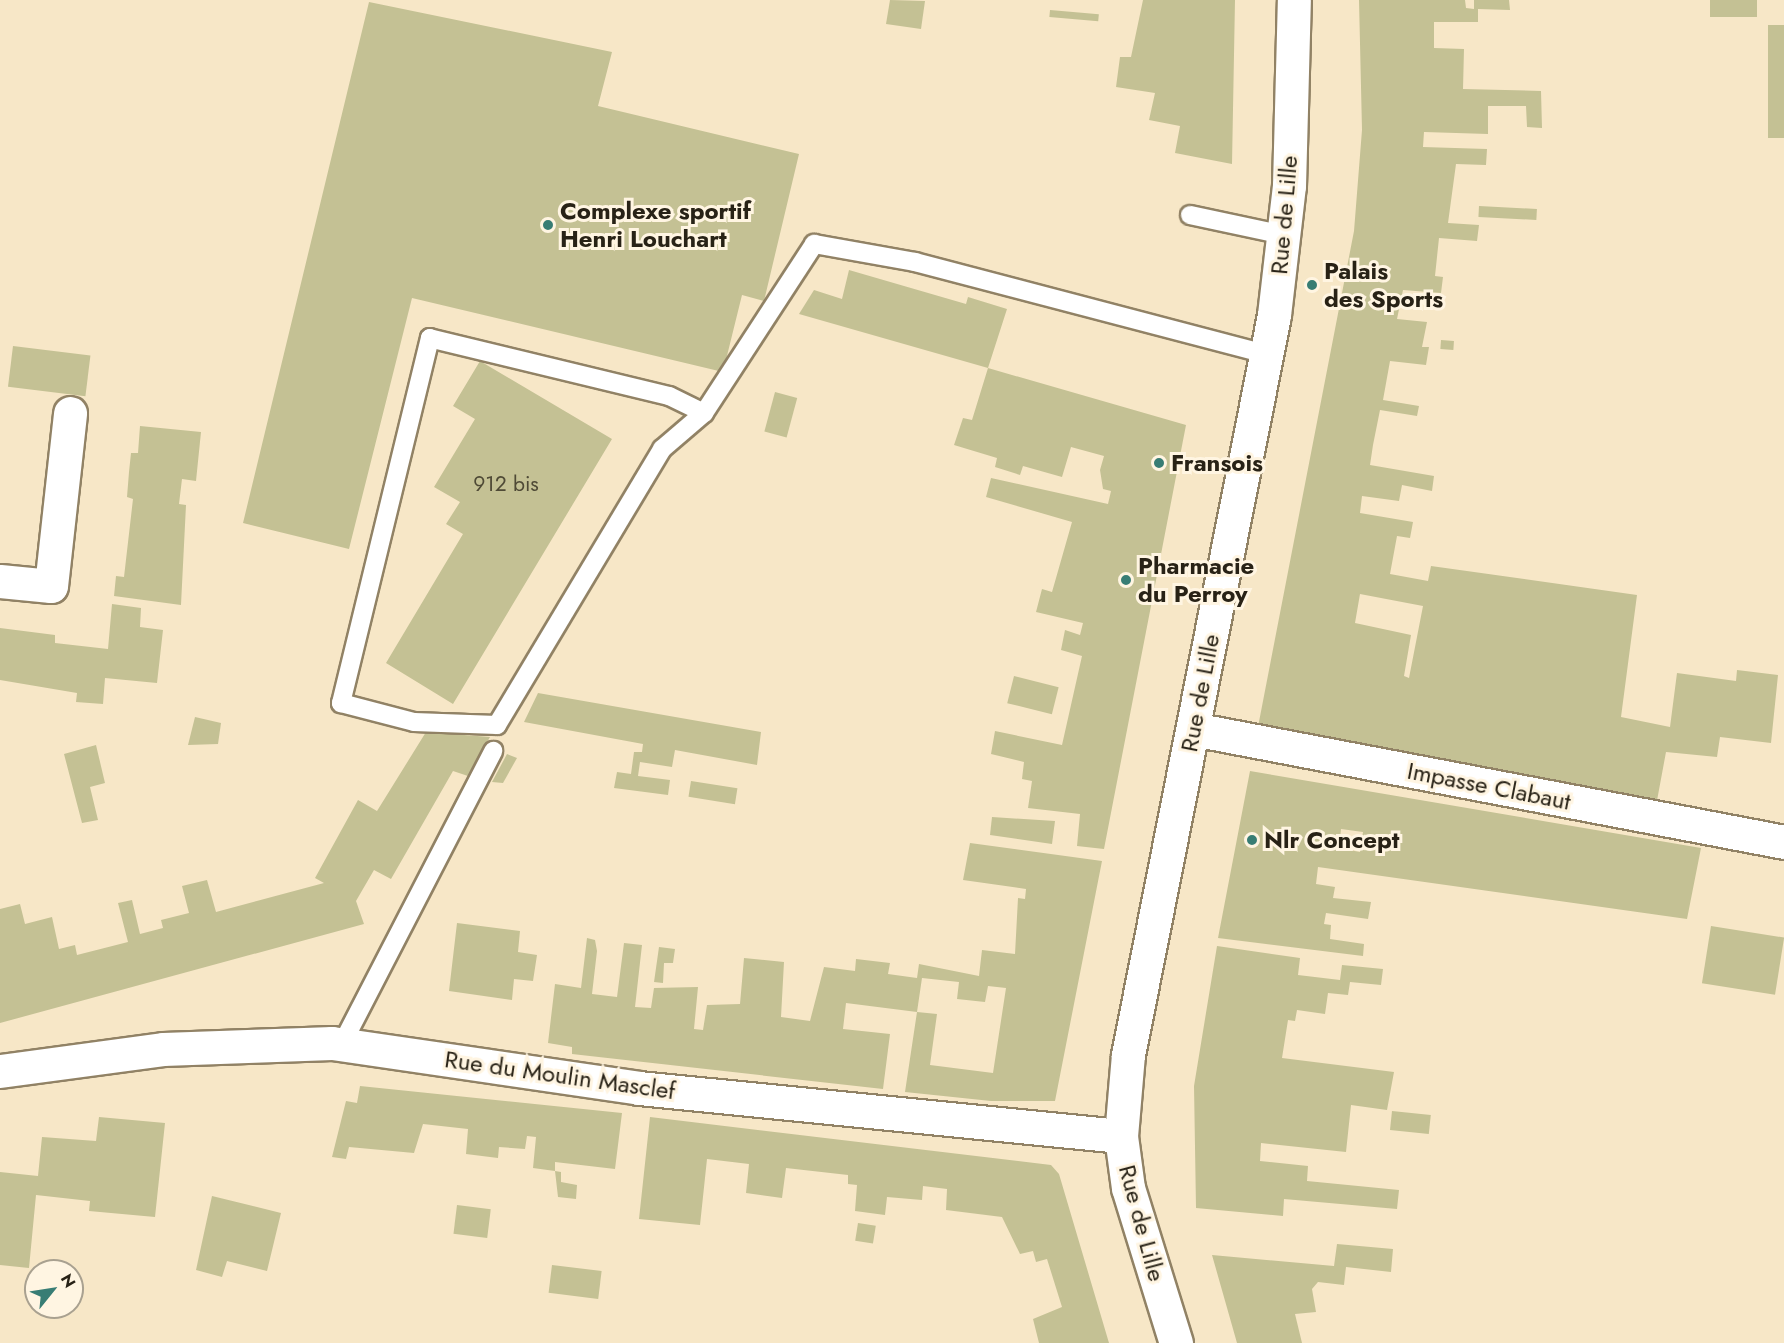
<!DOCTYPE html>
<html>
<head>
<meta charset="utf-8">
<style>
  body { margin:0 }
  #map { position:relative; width:1784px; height:1343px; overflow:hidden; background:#f7e7c7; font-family:Jost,sans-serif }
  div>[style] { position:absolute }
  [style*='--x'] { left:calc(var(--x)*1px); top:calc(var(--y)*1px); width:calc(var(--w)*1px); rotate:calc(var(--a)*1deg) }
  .building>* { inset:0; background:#c4c194; transform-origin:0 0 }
  .roads { filter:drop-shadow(2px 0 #918265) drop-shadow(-2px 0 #918265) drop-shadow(0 2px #918265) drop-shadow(0 -2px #918265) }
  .service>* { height:18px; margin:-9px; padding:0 9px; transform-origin:9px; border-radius:9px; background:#fff }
  .minor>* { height:33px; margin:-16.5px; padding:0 16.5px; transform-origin:16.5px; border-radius:16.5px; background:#fff }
  .secondary>* { height:33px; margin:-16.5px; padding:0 16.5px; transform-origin:16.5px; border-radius:16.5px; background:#fff }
  .dots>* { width:16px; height:16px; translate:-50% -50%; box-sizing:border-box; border:3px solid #fff5e2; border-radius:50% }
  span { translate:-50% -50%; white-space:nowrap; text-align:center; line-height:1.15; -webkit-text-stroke:6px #fff5e2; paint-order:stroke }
  .number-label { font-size:21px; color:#4f4a36 }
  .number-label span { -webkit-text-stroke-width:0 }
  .poi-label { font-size:24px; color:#282216; font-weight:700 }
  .left { translate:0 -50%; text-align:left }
  .street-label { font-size:24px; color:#282216 }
  .north { position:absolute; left:24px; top:1259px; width:60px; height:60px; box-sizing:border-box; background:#fff5e2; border:2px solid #a9a190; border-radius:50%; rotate:60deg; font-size:16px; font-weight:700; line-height:24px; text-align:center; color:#282216 }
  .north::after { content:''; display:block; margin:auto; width:21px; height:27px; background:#387d74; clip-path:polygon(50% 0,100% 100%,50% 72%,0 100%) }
</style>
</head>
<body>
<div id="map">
  <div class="building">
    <i style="clip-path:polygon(890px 0,925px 1px,921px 29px,886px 24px)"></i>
    <i style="clip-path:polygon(1143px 0,1235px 0,1232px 164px,1175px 153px,1180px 126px,1149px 120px,1155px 93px,1116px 87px,1120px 57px,1131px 57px)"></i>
    <i style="clip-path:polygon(evenodd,1359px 0,1465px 0,1466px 8px,1474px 9px,1474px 0,1509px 0,1510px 10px,1478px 9px,1478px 22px,1434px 22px,1434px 48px,1464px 49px,1463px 89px,1541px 91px,1542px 128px,1527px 127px,1526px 106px,1488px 106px,1488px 134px,1424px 132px,1423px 147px,1487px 149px,1486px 165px,1456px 164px,1448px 223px,1479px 225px,1477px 241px,1439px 238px,1435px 276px,1443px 277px,1441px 293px,1403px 290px,1397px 319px,1427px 322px,1422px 347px,1429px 347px,1426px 365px,1390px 361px,1383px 400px,1419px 406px,1417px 416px,1380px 410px,1373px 445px,1370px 465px,1434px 476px,1432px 491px,1402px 485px,1399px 501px,1362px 496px,1360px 513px,1413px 522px,1410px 538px,1397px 536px,1390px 574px,1428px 581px,1431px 566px,1637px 595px,1621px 717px,1670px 727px,1677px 673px,1736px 681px,1737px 670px,1778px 675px,1771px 743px,1720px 737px,1717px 757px,1666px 752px,1656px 806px,1257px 732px,1354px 231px,1362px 130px,1359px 0,1360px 594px,1423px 606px,1409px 678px,1404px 676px,1411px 635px,1355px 623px,1360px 594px)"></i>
    <i style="left:1710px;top:0;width:47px;height:17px"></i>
    <i style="clip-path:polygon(369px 2px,612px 52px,598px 106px,799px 154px,764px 301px,742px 295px,723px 372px,412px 298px,349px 549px,243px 523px)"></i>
    <i style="left:1050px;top:10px;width:49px;height:7px;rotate:5deg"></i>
    <i style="left:1768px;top:25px;width:16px;height:113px"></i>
    <i style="left:1479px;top:206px;width:58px;height:11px;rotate:3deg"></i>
    <i style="clip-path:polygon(849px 270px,966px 304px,968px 297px,1007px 309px,988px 368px,799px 314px,814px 290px,842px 299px)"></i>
    <i style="left:1441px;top:340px;width:13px;height:9px;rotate:4deg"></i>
    <i style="left:13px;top:346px;width:78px;height:41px;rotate:7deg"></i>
    <i style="clip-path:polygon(480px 361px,612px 439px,453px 704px,386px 663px,463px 534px,446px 524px,460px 502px,434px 487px,475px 419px,453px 406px)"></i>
    <i style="clip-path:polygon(988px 368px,1186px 425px,1104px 849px,1077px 846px,1080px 814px,1028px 808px,1032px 781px,1022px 779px,1024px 762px,991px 754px,995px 731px,1062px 745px,1082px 656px,1061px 650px,1065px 630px,1080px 635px,1083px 623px,1036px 612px,1042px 589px,1052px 592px,1072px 522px,986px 497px,991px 478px,1108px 504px,1111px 491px,1103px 489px,1100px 470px,1104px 456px,1071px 447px,1062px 477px,1023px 466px,1020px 475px,995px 467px,997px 458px,954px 445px,963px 418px,972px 420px)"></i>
    <i style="left:775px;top:392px;width:23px;height:41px;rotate:15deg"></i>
    <i style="clip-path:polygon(140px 426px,201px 432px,196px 481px,182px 479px,179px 504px,186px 505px,181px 605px,114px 596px,116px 576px,124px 577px,133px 499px,127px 497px,129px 472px,131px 453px,138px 453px)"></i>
    <i style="clip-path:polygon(112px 604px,141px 608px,140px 627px,163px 630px,157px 683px,105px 678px,103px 704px,76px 702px,77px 693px,0 680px,0 628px,55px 635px,55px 643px,108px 649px)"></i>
    <i style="left:1014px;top:676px;width:46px;height:28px;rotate:14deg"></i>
    <i style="clip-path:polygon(538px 693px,761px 732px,757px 765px,675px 750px,672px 767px,640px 762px,638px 776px,670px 780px,668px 795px,614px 788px,617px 772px,631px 774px,634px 752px,642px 752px,643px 744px,524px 722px)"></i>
    <i style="clip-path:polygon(195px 717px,221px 723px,218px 744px,188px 745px)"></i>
    <i style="clip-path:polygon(426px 732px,490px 737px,468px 776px,453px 771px,391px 879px,374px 870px,356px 901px,364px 924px,0 1023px,0 909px,20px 904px,25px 924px,52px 917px,59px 949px,75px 945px,77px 955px,128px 942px,118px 903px,132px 900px,140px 934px,163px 928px,161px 920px,189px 913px,182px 886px,207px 880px,216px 912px,324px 883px,315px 878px,358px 800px,377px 811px)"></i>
    <i style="clip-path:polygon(96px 745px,105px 783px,90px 787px,98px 820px,82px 823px,64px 754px)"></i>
    <i style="clip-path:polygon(507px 754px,517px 758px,503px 783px,492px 782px)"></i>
    <i style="clip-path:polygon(evenodd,1250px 771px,1701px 848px,1687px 919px,1318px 867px,1316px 884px,1335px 887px,1333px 898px,1371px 902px,1368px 919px,1326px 913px,1324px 924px,1331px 925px,1330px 939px,1364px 944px,1363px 956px,1218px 938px,1250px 771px,1341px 829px,1363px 832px,1360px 852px,1339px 848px,1341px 829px)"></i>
    <i style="left:691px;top:781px;width:47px;height:16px;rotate:9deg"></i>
    <i style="clip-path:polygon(992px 817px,1055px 821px,1052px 844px,990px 835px)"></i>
    <i style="clip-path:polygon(970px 843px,1102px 861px,1055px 1101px,991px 1101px,905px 1092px,917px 1012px,937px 1014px,930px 1065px,993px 1073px,1006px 988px,988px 986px,985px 1002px,957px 999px,959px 982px,922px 978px,917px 1012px,846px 1003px,843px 1029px,890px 1034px,883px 1089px,572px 1054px,572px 1047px,548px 1043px,555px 984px,581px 988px,587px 938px,595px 940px,597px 951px,592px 994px,617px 997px,624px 943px,642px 945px,635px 1007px,651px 1008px,654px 988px,698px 987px,694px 1029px,703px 1030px,707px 1005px,740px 1004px,744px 958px,784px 962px,781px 1017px,810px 1021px,824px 967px,855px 971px,856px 959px,890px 963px,888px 974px,917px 978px,919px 964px,979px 976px,982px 950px,1015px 954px,1018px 898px,1025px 899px,1026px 889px,963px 880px)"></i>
    <i style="clip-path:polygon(457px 923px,520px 931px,518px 952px,537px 955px,533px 981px,514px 979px,512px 1000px,449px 991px)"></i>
    <i style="left:1711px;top:926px;width:74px;height:58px;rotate:9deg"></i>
    <i style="clip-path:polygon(1217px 946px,1300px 958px,1298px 975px,1340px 980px,1342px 965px,1383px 969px,1381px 985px,1350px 982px,1348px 995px,1328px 993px,1325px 1014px,1297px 1010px,1295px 1021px,1288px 1020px,1282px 1058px,1394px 1072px,1387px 1110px,1351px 1105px,1346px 1152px,1261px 1143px,1260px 1161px,1308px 1166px,1307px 1181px,1399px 1190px,1397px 1209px,1284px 1199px,1283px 1216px,1196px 1208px,1194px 1086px)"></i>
    <i style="clip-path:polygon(659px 947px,675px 949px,673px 963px,664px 963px,663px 983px,654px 982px)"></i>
    <i style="clip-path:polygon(360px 1086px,622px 1113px,615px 1169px,555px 1162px,555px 1171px,533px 1168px,536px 1137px,527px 1136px,525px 1149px,499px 1147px,498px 1158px,466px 1154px,468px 1129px,423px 1124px,414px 1153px,349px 1147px,346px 1159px,332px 1157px,346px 1101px,357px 1103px)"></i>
    <i style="left:1392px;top:1111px;width:39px;height:19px;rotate:6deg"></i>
    <i style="clip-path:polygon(99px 1117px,165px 1123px,155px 1217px,89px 1211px,90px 1201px,36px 1195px,29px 1268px,0 1265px,0 1172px,38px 1176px,42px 1137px,96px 1141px)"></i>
    <i style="clip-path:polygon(650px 1117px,1051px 1165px,1059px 1174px,1109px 1343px,1039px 1343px,1033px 1319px,1062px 1307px,1047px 1259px,1036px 1262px,1033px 1251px,1020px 1254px,1002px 1217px,946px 1210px,947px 1189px,923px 1186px,922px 1200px,887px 1197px,885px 1215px,855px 1211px,857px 1185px,848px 1184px,848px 1175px,786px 1168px,782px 1198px,746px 1193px,749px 1164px,707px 1159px,700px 1225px,639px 1219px)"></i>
    <i style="clip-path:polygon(555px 1171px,561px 1172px,561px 1182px,577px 1185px,576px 1199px,558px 1197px)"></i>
    <i style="clip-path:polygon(212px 1196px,281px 1213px,267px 1271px,227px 1261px,222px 1277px,196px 1270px)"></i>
    <i style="left:457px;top:1205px;width:34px;height:29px;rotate:7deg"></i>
    <i style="left:858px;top:1223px;width:18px;height:18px;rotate:9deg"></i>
    <i style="clip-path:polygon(1337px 1244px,1393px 1249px,1391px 1272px,1346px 1267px,1344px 1285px,1318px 1282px,1312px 1289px,1316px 1312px,1295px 1314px,1302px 1343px,1237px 1343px,1212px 1255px,1334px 1266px)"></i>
    <i style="left:552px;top:1265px;width:50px;height:28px;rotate:7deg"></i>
  </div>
  <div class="roads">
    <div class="service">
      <i style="--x:1190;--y:215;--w:96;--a:12"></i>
      <i style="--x:704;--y:413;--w:39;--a:-154"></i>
      <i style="--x:669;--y:396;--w:246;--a:-166.4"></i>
      <i style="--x:430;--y:338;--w:376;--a:103.7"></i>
      <i style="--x:341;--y:703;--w:75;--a:14.6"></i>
      <i style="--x:414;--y:722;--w:83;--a:2.1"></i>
      <i style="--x:497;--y:725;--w:322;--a:-59.1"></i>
      <i style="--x:662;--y:449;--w:55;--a:-40.6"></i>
      <i style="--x:704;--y:413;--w:202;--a:-56.9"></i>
      <i style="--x:814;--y:244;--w:103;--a:10.1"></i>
      <i style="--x:915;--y:262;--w:363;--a:14.7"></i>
      <i style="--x:342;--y:1044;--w:330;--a:-62.7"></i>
    </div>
    <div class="minor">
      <i style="--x:0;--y:581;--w:51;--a:5.6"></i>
      <i style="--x:51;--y:586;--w:174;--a:-83.7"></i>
      <i style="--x:1193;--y:729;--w:602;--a:10.82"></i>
      <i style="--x:0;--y:1071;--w:164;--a:-7.7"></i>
      <i style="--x:163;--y:1049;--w:169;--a:-2"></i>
      <i style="--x:332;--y:1043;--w:310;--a:8.3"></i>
      <i style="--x:639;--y:1088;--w:484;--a:5.7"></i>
    </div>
    <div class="secondary">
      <i style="--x:1176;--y:1343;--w:162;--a:-107.2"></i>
      <i style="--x:1128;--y:1188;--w:52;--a:-97.7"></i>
      <i style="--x:1121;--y:1136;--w:81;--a:-85.1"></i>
      <i style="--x:1128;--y:1055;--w:754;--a:-78.84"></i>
      <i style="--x:1274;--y:315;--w:130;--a:-83.4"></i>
      <i style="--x:1289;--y:186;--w:186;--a:-88.5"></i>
    </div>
  </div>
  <div class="dots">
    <i style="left:548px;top:225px;background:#387d74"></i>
    <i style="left:1312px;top:285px;background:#387d74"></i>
    <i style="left:1159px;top:463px;background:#387d74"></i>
    <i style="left:1126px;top:580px;background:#387d74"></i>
    <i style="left:1252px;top:840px;background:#387d74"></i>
  </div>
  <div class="number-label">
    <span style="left:506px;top:484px">912 bis</span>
  </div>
  <div class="poi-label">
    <span class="left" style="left:560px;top:225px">Complexe sportif<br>Henri Louchart</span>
    <span class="left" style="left:1324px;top:285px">Palais<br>des Sports</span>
    <span class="left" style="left:1171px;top:463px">Fransois</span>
    <span class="left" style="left:1138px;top:580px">Pharmacie<br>du Perroy</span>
    <span class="left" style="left:1264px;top:840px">Nlr Concept</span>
  </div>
  <div class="street-label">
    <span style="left:1284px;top:215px;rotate:-85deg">Rue de Lille</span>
    <span style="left:1200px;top:693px;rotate:-79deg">Rue de Lille</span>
    <span style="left:1489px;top:786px;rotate:11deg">Impasse Clabaut</span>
    <span style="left:560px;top:1075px;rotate:8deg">Rue du Moulin Masclef</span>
    <span style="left:1142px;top:1223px;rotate:75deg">Rue de Lille</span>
  </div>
  <div class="north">N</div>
</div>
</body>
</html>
